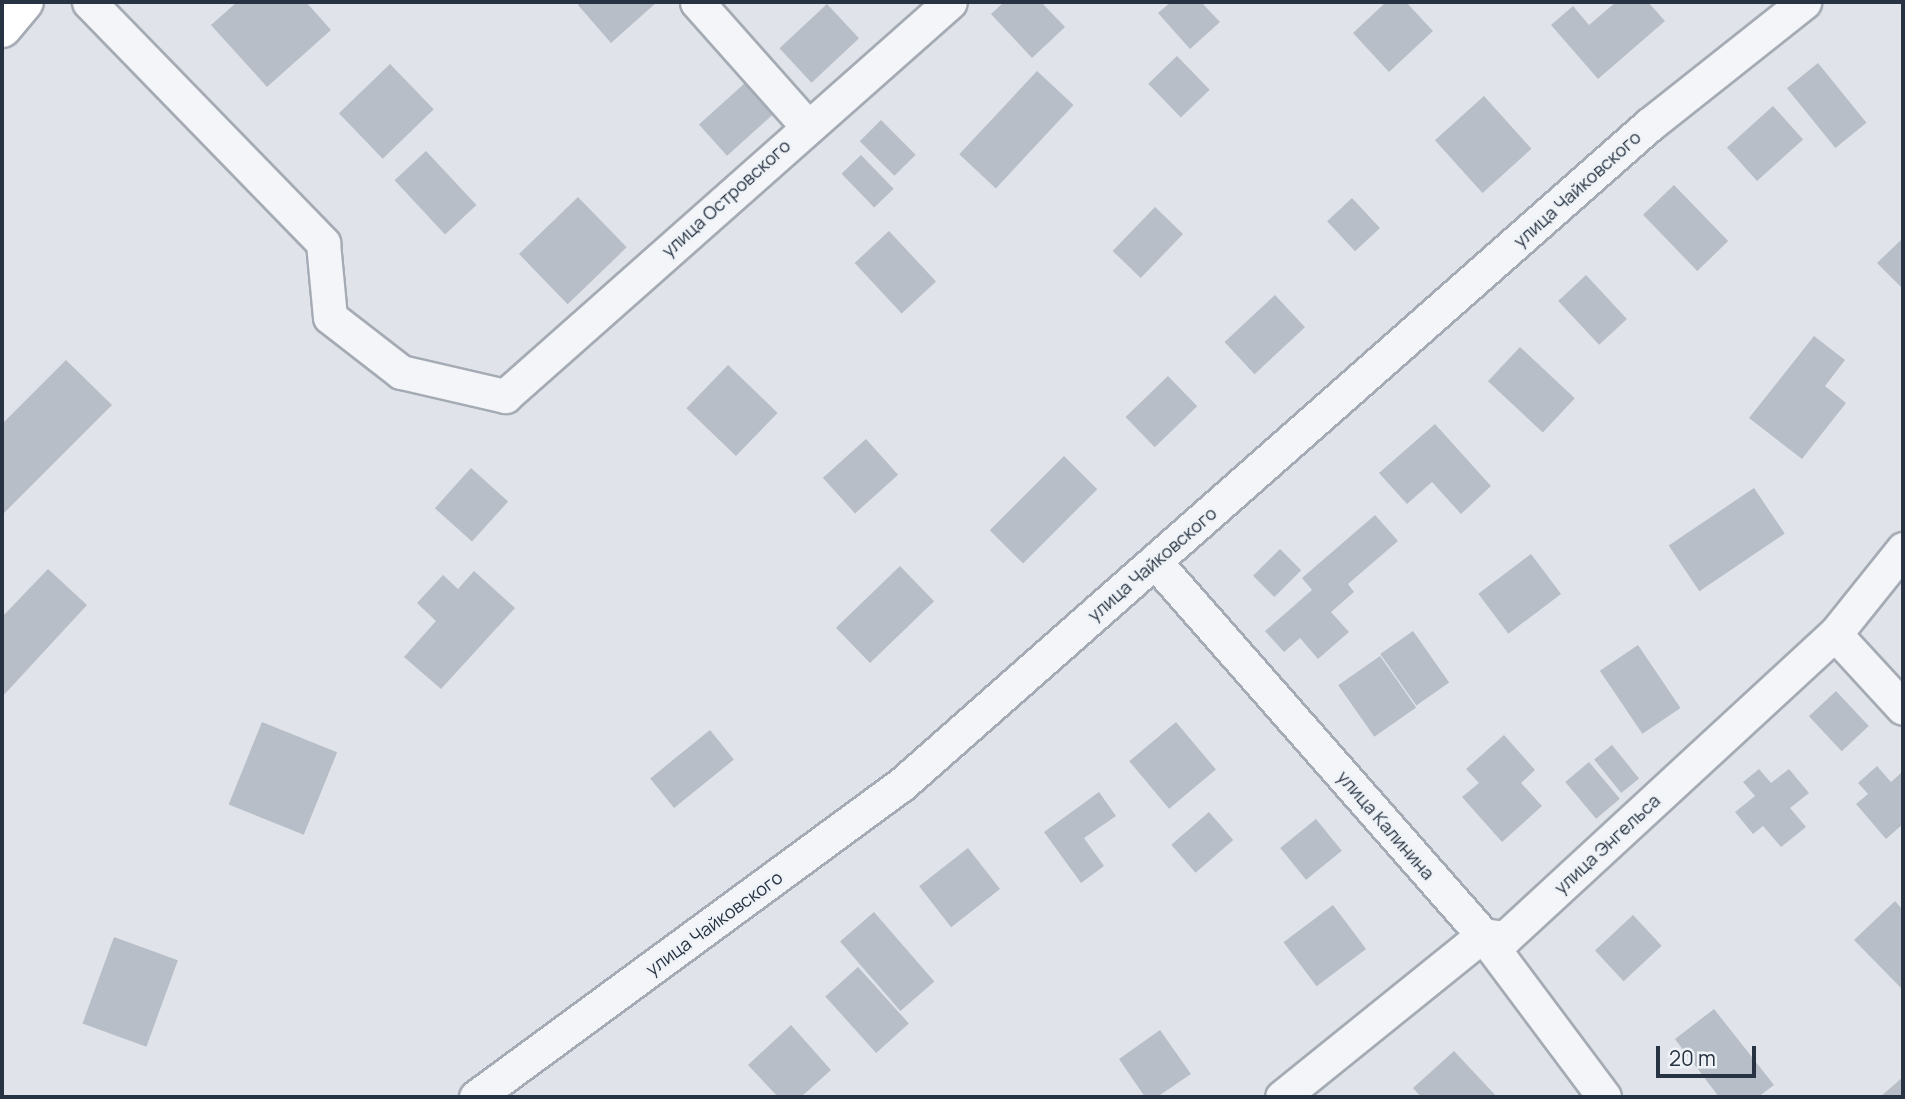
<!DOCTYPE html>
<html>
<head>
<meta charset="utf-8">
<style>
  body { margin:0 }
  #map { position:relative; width:1905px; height:1099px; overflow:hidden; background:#e0e4ea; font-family:Manrope,sans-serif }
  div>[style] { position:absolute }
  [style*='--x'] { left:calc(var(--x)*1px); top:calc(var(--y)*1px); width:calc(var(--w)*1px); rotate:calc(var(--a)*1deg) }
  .building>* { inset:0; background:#b7bec7; transform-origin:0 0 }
  .roads { filter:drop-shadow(2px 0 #a5abb4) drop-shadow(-2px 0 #a5abb4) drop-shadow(0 2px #a5abb4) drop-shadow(0 -2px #a5abb4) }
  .street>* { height:33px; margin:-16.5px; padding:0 16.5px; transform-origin:16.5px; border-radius:16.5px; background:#f3f5f8 }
  .secondary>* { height:38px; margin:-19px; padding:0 19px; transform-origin:19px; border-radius:19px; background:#fff }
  span { translate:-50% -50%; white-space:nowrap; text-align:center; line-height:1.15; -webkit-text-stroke:5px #eff3f7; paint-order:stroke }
  .street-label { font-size:18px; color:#273342 }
  .frame { position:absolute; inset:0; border:4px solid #273342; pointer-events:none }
  .scale { position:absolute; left:1656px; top:1046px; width:100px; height:32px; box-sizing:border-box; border:4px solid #273342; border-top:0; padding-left:9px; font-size:21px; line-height:24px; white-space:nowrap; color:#273342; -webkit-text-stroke:5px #eff3f7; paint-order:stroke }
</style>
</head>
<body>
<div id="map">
  <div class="building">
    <i style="clip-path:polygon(237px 2px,306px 2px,331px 30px,267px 87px,211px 25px)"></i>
    <i style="clip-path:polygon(582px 2px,657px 2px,611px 43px,578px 5px)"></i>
    <i style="clip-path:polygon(1004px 2px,1041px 2px,1065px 27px,1032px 58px,991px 14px)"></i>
    <i style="clip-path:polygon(1171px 2px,1201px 2px,1220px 22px,1190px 49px,1158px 13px)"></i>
    <i style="clip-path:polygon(1386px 2px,1406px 2px,1433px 31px,1389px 72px,1353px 33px)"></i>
    <i style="clip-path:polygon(1616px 2px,1648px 2px,1665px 21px,1598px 79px,1551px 25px,1573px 6px,1589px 25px)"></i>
    <i style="left:827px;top:4px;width:47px;height:65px;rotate:47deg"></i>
    <i style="left:1177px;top:56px;width:47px;height:40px;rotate:46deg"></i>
    <i style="left:1818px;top:63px;width:77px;height:40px;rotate:51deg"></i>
    <i style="left:390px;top:64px;width:63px;height:71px;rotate:46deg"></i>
    <i style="left:1037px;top:71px;width:50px;height:114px;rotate:43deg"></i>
    <i style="left:745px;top:83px;width:42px;height:62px;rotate:48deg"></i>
    <i style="left:1484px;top:96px;width:71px;height:66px;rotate:48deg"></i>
    <i style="left:1773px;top:106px;width:45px;height:62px;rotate:48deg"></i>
    <i style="left:881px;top:120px;width:49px;height:30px;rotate:45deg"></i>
    <i style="left:426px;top:151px;width:74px;height:43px;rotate:47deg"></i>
    <i style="left:861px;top:155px;width:47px;height:27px;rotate:46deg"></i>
    <i style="left:1674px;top:185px;width:78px;height:43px;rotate:46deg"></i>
    <i style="left:578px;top:197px;width:70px;height:82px;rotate:46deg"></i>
    <i style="left:1352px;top:198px;width:41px;height:34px;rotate:47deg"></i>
    <i style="left:1155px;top:207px;width:39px;height:61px;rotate:44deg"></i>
    <i style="left:889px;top:231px;width:69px;height:47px;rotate:47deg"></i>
    <i style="clip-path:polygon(1903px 238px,1903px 289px,1877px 263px)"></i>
    <i style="left:1586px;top:275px;width:60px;height:38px;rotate:47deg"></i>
    <i style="left:1275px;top:295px;width:44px;height:69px;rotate:47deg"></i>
    <i style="clip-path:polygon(1814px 336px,1845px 360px,1825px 386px,1846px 403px,1802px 459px,1749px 418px)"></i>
    <i style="left:1520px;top:347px;width:75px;height:47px;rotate:43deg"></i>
    <i style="clip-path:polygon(66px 360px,112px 405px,2px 515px,2px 424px)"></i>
    <i style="left:728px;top:365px;width:69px;height:60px;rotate:44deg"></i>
    <i style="left:1168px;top:376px;width:42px;height:59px;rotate:46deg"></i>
    <i style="clip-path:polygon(1435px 424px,1491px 486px,1461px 514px,1432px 482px,1407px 504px,1379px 473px)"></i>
    <i style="left:866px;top:439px;width:48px;height:58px;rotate:48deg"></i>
    <i style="left:1064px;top:456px;width:47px;height:105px;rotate:45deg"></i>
    <i style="left:471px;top:468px;width:50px;height:54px;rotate:42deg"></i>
    <i style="left:1754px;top:488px;width:55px;height:103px;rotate:56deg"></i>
    <i style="clip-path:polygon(1375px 515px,1398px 541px,1348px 584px,1354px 592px,1331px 612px,1349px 632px,1318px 659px,1300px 638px,1284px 652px,1265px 631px,1312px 590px,1302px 578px)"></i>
    <i style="left:1280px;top:549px;width:30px;height:38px;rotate:45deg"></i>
    <i style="left:1531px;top:554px;width:50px;height:66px;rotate:53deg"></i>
    <i style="left:900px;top:566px;width:49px;height:89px;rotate:46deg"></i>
    <i style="clip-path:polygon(48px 569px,87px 605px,2px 697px,2px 617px)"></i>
    <i style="clip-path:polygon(474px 571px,515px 608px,441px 689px,404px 657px,436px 621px,417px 603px,443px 575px,458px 589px)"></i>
    <i style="left:1413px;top:631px;width:63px;height:40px;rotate:55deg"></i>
    <i style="left:1638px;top:645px;width:76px;height:46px;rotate:56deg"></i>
    <i style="left:1380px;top:656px;width:63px;height:51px;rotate:55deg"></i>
    <i style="left:1836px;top:691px;width:48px;height:37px;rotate:47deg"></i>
    <i style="left:262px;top:722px;width:81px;height:89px;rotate:22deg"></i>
    <i style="left:1176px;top:722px;width:62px;height:61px;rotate:50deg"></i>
    <i style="left:710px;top:730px;width:38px;height:77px;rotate:51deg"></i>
    <i style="clip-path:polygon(1504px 735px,1535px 770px,1521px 783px,1542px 806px,1502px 842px,1462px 797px,1479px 783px,1466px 769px)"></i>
    <i style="left:1612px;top:745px;width:43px;height:23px;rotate:51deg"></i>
    <i style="left:1589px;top:762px;width:48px;height:31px;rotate:50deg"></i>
    <i style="clip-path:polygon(1877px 766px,1891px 782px,1901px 773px,1903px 776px,1903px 824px,1886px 839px,1856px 804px,1868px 794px,1858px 783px)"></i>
    <i style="clip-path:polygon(1759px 769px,1771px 783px,1789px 769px,1809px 793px,1790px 808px,1806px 827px,1781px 847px,1763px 826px,1753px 834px,1735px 812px,1755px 796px,1743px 782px)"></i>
    <i style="clip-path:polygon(1099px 792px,1116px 816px,1084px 838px,1104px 866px,1081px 883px,1044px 832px)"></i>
    <i style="left:1209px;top:812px;width:37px;height:50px;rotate:49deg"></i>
    <i style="left:1316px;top:819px;width:41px;height:46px;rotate:51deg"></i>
    <i style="left:968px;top:848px;width:52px;height:62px;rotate:52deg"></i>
    <i style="clip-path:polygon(1895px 901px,1903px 910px,1903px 990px,1854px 940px)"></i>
    <i style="left:1333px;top:905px;width:55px;height:62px;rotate:53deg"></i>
    <i style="left:874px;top:912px;width:92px;height:45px;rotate:49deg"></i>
    <i style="left:1633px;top:915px;width:42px;height:52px;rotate:47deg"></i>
    <i style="left:114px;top:937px;width:68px;height:92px;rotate:20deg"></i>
    <i style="left:858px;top:967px;width:76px;height:44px;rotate:48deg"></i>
    <i style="clip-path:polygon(1714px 1009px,1774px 1085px,1758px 1097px,1719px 1097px,1675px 1039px)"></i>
    <i style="clip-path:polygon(791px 1025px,831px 1070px,801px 1097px,778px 1097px,748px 1065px)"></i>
    <i style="clip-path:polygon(1160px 1030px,1191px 1074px,1157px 1097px,1145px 1097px,1119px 1059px)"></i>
    <i style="clip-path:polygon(1454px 1051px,1497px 1097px,1421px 1097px,1413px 1088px)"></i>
    <i style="clip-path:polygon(1903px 1077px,1903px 1097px,1880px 1097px)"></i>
  </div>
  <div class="roads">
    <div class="street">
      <i style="--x:89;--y:2;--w:336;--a:45.8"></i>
      <i style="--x:323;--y:243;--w:74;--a:84.6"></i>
      <i style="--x:330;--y:317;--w:90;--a:37.8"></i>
      <i style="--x:401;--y:372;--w:107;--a:13"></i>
      <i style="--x:505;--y:396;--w:594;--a:-41.52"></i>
      <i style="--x:697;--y:2;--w:166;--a:48.4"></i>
      <i style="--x:1156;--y:563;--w:495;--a:48.7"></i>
      <i style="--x:1483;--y:935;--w:202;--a:53.2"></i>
      <i style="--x:1835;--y:634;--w:100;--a:47.4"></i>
      <i style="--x:476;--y:1097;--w:529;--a:-36.31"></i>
      <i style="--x:902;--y:784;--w:996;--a:-41.42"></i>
      <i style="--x:1649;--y:125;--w:198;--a:-38.4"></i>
      <i style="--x:1282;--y:1097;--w:258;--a:-38.9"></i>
      <i style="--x:1483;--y:935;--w:22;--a:8"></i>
      <i style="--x:1505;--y:938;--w:449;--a:-42.7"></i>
      <i style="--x:1835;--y:634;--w:109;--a:-51.3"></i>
    </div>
    <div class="secondary">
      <i style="--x:2;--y:28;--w:34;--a:-50"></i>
    </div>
  </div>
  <div class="street-label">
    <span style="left:1577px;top:189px;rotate:-42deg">улица Чайковского</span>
    <span style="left:726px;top:198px;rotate:-42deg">улица Островского</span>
    <span style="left:1152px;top:564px;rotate:-41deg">улица Чайковского</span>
    <span style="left:1386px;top:825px;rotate:49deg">улица Калинина</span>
    <span style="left:1607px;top:844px;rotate:-43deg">улица Энгельса</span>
    <span style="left:714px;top:923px;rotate:-36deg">улица Чайковского</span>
  </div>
  <div class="frame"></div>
  <div class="scale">20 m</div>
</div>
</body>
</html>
